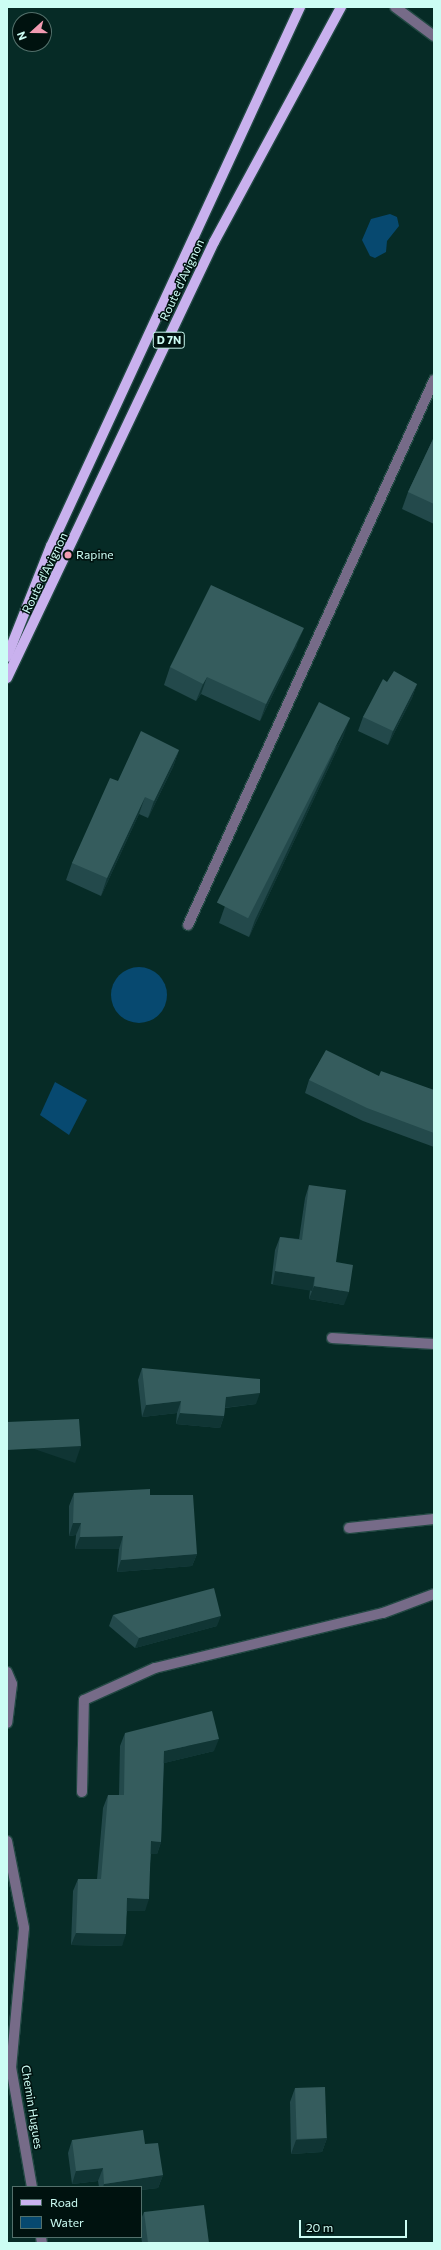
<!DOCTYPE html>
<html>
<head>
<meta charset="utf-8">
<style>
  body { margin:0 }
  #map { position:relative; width:441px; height:2250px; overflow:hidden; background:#062b26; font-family:Commissioner,sans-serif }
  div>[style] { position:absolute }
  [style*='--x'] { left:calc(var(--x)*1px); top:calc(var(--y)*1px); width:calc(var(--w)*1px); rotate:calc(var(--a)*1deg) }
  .water>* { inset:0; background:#074970 }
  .round { border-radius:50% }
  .roads { filter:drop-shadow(1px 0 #224843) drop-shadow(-1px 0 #224843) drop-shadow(0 1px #224843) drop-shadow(0 -1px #224843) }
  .minor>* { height:10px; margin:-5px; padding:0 5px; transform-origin:5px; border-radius:5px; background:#766b88 }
  .major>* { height:10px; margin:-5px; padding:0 5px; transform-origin:5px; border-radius:5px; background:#c9b1ee }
  .wall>* { inset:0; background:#23494b }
  .shaded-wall>* { inset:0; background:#103534; transform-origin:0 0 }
  .building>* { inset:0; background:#355c5d; transform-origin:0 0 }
  .dots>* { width:11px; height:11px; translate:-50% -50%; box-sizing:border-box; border:2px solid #00120f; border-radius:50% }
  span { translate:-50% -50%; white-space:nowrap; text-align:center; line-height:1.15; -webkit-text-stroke:3px #00120f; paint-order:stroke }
  .shield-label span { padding:1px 3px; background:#00120f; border:1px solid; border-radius:3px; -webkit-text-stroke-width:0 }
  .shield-label { font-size:11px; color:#ccfdf4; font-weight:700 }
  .street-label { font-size:12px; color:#ccfdf4 }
  .poi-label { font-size:12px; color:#ccfdf4 }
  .left { translate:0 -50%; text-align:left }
  .frame { position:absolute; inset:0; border:8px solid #ccfdf4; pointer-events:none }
  .legend { position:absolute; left:12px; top:2186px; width:130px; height:52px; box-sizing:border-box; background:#00120f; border:1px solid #52706b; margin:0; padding:5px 7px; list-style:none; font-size:12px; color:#ccfdf4 }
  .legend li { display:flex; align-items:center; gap:8px; height:20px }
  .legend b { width:20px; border:1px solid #52706b }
  .north { position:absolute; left:12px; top:12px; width:40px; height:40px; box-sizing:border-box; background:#00120f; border:1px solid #52706b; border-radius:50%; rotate:249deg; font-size:11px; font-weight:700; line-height:16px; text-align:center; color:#ccfdf4 }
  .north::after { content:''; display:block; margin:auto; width:14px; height:18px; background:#f19ab1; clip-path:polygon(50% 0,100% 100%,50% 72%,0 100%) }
  .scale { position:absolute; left:299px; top:2220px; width:108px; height:18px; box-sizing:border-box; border:2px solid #ccfdf4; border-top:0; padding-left:5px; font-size:12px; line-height:14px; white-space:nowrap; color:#ccfdf4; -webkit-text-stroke:3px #00120f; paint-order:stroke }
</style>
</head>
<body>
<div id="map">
  <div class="water">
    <i style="clip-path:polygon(390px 214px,397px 217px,399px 226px,387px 241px,386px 252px,375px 258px,370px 256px,362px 240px,371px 219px)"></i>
    <i class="round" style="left:111px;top:967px;width:56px;height:56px"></i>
    <i style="clip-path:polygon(55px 1082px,87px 1100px,69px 1135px,40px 1115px)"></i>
  </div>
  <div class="roads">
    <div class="minor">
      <i style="--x:395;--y:7;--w:49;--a:36.6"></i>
      <i style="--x:188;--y:925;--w:598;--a:-65.71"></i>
      <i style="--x:332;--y:1338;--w:102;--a:3.4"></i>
      <i style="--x:349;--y:1528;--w:85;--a:-6"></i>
      <i style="--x:7;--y:1672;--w:13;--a:67"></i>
      <i style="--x:12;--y:1684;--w:39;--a:97"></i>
      <i style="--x:82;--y:1792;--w:92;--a:-88.8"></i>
      <i style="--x:84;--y:1700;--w:78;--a:-24.3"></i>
      <i style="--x:155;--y:1668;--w:235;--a:-13.6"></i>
      <i style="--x:383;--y:1613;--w:54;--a:-20.4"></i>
      <i style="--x:7;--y:1841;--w:89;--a:78.9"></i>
      <i style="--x:24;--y:1928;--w:140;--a:95.3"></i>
      <i style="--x:11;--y:2067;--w:122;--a:80.1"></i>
      <i style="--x:41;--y:2237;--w:6;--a:81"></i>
    </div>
    <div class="major">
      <i style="--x:7;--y:657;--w:119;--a:-68.4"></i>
      <i style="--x:51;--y:546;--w:594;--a:-65.2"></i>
      <i style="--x:7;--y:678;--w:483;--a:-64.6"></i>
      <i style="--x:214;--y:242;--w:267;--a:-61.6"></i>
    </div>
  </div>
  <div class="wall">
    <i style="clip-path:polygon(434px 437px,434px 524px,402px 509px,408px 492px)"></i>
    <i style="clip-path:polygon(297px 645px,260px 721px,201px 694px,196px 701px,164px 685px,170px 667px)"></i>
    <i style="clip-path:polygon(387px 682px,417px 684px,412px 698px,388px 745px,358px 731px,363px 717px)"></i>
    <i style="clip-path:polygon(344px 735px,249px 937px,219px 923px,225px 906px)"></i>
    <i style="clip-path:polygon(179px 750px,173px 767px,148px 818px,139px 814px,101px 896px,66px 880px,72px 863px,118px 781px)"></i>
    <i style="clip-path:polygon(379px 1076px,434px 1090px,434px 1147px,363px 1121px,305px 1093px,309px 1080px)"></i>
    <i style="clip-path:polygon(309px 1185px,336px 1262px,344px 1305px,309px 1299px,310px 1290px,271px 1284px,275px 1250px,280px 1237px,299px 1239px,305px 1198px)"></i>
    <i style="clip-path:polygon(142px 1368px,256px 1404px,225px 1408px,224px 1416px,220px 1428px,176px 1424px,177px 1413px,142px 1417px,138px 1380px)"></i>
    <i style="clip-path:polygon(74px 1493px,150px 1495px,197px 1554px,192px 1566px,117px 1572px,119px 1549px,75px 1549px,76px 1535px,69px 1536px,69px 1506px)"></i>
    <i style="clip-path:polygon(113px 1615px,217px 1626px,135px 1648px,109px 1626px)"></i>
    <i style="clip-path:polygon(125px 1733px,214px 1751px,164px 1763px,161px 1842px,157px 1854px,151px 1854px,145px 1911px,127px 1911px,122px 1946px,71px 1945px,73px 1891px,78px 1879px,97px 1879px,103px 1808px,108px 1795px,119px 1795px,120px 1746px)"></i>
    <i style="clip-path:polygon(295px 2088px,327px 2138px,322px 2152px,291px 2154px,290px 2102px)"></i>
    <i style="clip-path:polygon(72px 2140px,145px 2144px,163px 2175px,158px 2188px,141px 2190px,141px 2187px,99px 2187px,98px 2181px,72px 2184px,68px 2153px)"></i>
    <i style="clip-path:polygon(144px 2212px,209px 2243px,142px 2243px,141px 2235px,141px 2219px)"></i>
  </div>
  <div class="shaded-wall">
    <i style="clip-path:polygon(304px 628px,297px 645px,260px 721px,266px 704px)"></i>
    <i style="clip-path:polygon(207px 677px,201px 694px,196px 701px,203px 684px)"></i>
    <i style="clip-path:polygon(417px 684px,412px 698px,388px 745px,393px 731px)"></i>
    <i style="clip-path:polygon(350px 718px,344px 735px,249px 937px,255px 920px)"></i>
    <i style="clip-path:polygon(179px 750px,173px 767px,148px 818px,154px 801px)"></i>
    <i style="clip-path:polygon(145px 797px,139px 814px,101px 896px,107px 878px)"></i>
    <i style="left:275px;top:1271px;width:40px;height:14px;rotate:9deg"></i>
    <i style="clip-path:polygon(314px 1286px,349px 1292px,344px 1305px,309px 1299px)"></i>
    <i style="clip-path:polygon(260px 1393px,256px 1404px,222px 1408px,226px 1397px)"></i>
    <i style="clip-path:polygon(181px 1401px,177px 1413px,142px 1417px,146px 1405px)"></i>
    <i style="clip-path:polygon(180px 1413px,224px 1416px,220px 1428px,176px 1424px)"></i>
    <i style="left:81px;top:1446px;width:18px;height:74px;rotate:109deg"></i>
    <i style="clip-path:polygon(73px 1523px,81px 1523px,76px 1535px,69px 1536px)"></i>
    <i style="clip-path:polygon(123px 1536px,119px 1549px,75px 1549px,80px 1537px)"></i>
    <i style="clip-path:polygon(197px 1554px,192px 1566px,117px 1572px,121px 1560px)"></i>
    <i style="clip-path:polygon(221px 1616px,217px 1626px,135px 1648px,139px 1638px)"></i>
    <i style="clip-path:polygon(219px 1739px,214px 1751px,160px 1764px,164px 1751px)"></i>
    <i style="clip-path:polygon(151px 1841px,161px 1842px,157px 1854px,147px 1854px)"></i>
    <i style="clip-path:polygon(127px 1898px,149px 1899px,145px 1911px,123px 1911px)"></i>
    <i style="clip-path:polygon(76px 1933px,126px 1934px,122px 1946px,71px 1945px)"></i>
    <i style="clip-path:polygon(327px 2138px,322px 2152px,291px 2154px,296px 2140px)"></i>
    <i style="clip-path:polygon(103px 2168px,98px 2181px,72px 2184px,76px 2171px)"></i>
    <i style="clip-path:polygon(163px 2175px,158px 2188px,141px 2190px,141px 2187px,103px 2187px,104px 2184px)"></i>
  </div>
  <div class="building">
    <i style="clip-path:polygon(434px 437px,434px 504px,408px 492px)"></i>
    <i style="clip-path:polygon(211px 585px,304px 628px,266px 704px,207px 677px,203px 684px,170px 667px)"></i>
    <i style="clip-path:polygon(394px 671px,417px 684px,393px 731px,363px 717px,383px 679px,387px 682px)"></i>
    <i style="left:319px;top:702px;width:35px;height:225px;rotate:27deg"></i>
    <i style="clip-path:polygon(141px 731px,179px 750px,154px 801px,145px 797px,107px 878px,72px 863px,110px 778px,118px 781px)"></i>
    <i style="clip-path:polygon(326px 1050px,379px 1076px,381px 1071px,434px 1090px,434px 1133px,367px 1108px,309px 1080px)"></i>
    <i style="clip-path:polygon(309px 1185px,346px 1190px,336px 1262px,353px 1265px,349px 1292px,314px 1286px,315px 1277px,275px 1271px,280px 1237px,302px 1240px)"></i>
    <i style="clip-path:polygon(142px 1368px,260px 1379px,260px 1393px,226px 1397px,224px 1416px,180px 1413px,181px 1401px,146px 1405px)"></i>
    <i style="clip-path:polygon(7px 1412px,7px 1422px,79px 1419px,81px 1446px,7px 1450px)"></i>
    <i style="clip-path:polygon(150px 1489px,150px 1495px,193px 1495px,197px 1554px,121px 1560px,123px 1536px,80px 1537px,81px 1523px,73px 1523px,74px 1493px)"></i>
    <i style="clip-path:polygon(214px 1588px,221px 1616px,139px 1638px,113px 1615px)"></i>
    <i style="clip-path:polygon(212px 1711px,219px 1739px,164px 1751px,161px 1842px,151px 1841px,149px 1899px,127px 1898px,126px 1934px,76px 1933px,78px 1879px,101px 1879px,108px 1795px,124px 1795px,125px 1733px)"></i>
    <i style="left:325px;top:2087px;width:51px;height:30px;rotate:88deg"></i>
    <i style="clip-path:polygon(143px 2130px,145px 2144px,158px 2143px,163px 2175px,104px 2184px,103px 2168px,76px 2171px,72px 2140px)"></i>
    <i style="clip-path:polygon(204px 2205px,209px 2243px,148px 2243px,144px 2212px)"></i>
  </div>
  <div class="dots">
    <i style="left:68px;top:555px;background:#f19ab1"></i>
  </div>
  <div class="shield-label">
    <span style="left:169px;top:340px">D 7N</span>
  </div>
  <div class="street-label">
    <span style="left:182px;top:280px;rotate:-65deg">Route d'Avignon</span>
    <span style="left:45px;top:573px;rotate:-64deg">Route d'Avignon</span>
    <span style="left:32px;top:2107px;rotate:81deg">Chemin Hugues</span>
  </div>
  <div class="poi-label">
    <span class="left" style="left:76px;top:555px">Rapine</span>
  </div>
  <div class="frame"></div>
  <ul class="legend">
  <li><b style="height:5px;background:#c9b1ee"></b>Road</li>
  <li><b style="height:11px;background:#074970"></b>Water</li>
  </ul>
  <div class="north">N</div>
  <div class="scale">20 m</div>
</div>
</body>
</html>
